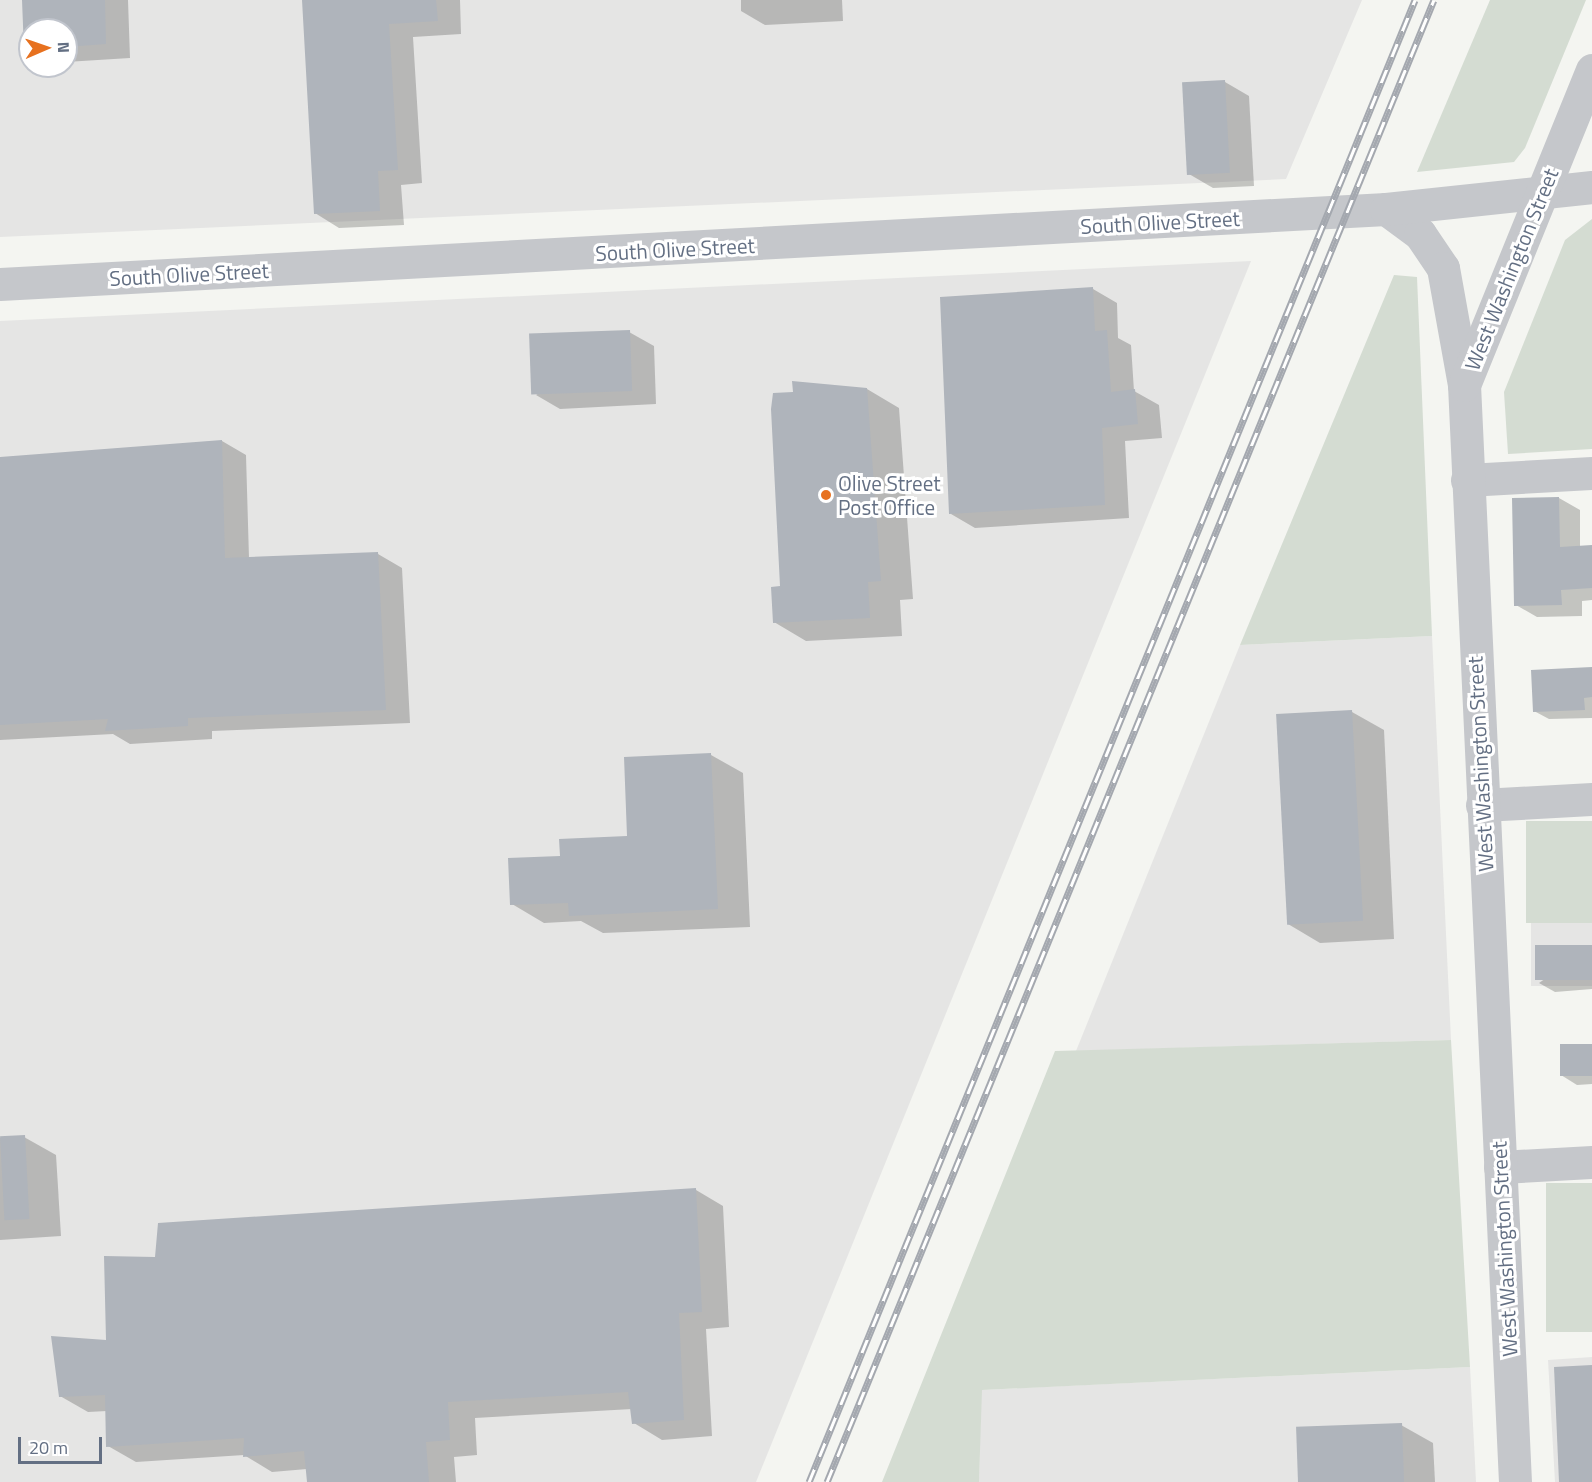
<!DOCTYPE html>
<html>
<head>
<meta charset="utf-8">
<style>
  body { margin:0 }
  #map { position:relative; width:1592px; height:1482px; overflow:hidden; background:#f4f5f1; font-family:"Titillium Web",sans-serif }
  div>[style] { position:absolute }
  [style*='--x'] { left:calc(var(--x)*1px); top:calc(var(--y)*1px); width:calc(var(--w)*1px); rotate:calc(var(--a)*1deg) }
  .built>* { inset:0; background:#e5e5e4; transform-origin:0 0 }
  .green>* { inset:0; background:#d4dcd2; transform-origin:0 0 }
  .shadow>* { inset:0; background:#0003 }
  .building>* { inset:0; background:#afb4bb; transform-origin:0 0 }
  .minor>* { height:33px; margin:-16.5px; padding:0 16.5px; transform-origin:16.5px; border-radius:16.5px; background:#c5c7cb }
  .rail>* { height:7px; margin-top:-3.5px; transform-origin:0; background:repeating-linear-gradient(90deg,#fff 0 14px,#a4a8af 0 28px); box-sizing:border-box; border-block:2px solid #a4a8af }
  .dots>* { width:16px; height:16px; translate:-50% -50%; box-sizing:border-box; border:3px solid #fff; border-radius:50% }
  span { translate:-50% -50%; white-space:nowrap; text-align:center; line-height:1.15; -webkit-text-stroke:6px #fff; paint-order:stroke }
  .street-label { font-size:21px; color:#636f83 }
  .poi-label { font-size:21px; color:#636f83 }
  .left { translate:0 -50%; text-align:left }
  .north { position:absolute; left:18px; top:18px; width:60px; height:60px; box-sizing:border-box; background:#fff; border:2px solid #c1c5cd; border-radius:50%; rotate:88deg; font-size:16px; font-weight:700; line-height:24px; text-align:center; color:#636f83 }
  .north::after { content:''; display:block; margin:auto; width:21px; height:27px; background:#e7711f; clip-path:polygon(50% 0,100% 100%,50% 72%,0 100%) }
  .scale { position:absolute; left:18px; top:1437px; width:84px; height:27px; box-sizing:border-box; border:3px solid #636f83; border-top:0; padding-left:8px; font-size:18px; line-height:21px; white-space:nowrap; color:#636f83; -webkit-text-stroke:4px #fff; paint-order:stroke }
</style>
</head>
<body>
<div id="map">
  <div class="built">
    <i style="clip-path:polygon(evenodd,0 0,1362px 0,1286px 179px,0 237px,0 0,30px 30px,66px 30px,66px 66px,30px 66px,30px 30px)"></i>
    <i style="clip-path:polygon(1251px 261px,756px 1482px,0 1482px,0 321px)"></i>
    <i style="clip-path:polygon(1432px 636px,1451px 1040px,1076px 1051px,1240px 645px)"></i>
    <i style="left:1592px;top:923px;width:63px;height:61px;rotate:90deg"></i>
    <i style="clip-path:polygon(1592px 1357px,1592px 1482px,1555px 1482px,1548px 1360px)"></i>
    <i style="clip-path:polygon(1470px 1367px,1476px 1482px,979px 1482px,981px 1390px)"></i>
  </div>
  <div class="green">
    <i style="clip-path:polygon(1490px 0,1586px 0,1525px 148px,1514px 162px,1417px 172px)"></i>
    <i style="clip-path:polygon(1592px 219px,1592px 449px,1508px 454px,1504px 392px,1565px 240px)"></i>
    <i style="clip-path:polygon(1394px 275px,1417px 277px,1432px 636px,1240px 645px)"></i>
    <i style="left:1592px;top:821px;width:102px;height:66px;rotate:90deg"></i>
    <i style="clip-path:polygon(1451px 1040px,1470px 1367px,982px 1390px,979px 1482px,882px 1482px,1055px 1051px)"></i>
    <i style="left:1592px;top:1183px;width:149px;height:46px;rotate:90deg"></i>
  </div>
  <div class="shadow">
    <i style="clip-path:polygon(23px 0,128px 0,130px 58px,66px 62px,66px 30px,30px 30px,30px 52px,25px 50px)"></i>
    <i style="clip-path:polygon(303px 0,460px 0,461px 34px,413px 37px,422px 183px,401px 185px,404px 225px,339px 228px,315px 213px)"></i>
    <i style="clip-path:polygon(741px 0,842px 0,843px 21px,765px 25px,741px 11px)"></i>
    <i style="clip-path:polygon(1225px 82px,1249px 96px,1254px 186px,1213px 188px,1189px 174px)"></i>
    <i style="clip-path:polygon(1093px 289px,1117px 303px,1118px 338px,1131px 345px,1134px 391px,1159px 405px,1162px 438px,1125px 441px,1129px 518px,975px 528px,951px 514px)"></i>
    <i style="clip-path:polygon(629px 332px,654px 346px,656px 404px,560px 409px,536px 395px)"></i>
    <i style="clip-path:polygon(867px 389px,899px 408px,913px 599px,900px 600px,902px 636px,806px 641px,774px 622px,782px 588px)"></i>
    <i style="clip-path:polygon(222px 441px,246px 455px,249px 558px,378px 554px,402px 568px,410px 723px,212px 731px,212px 739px,130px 744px,113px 734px,0 740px,0 458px)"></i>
    <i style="clip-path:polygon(1559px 498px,1580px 510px,1580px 547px,1592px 547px,1592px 600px,1582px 601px,1582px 616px,1537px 617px,1516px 605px)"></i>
    <i style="clip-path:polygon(1592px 669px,1592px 718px,1549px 719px,1534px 711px)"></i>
    <i style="clip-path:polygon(1352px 712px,1384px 730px,1394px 939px,1320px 943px,1288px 924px)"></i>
    <i style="clip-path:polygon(711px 755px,743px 773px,750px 927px,603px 933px,581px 921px,544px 923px,512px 904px,562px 857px,629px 837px)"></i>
    <i style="clip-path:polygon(1592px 946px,1592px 989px,1555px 992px,1539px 983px)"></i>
    <i style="clip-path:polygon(1592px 1045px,1592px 1084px,1577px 1085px,1561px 1075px)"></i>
    <i style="clip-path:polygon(24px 1137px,56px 1155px,61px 1236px,0 1240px,0 1138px)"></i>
    <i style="clip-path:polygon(696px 1190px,723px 1206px,729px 1327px,706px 1329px,712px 1436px,662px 1440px,634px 1423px,632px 1409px,475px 1418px,477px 1455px,454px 1457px,456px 1482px,309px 1482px,307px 1469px,272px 1472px,244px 1455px,136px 1462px,108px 1446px,107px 1411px,88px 1412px,60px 1396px,108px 1342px,157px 1258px)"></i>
    <i style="clip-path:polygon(1401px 1425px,1433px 1443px,1435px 1482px,1301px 1482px)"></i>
  </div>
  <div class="building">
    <i style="clip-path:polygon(22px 0,105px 0,106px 44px,66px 47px,66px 30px,30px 30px,30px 50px,24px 51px)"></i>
    <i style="clip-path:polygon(302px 0,436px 0,438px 21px,389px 24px,398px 170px,378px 171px,380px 211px,314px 214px)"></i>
    <i style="left:1225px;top:80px;width:93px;height:43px;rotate:87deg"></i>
    <i style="clip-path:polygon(1093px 287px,1095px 331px,1107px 330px,1111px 392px,1135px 389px,1138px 424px,1102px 428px,1105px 505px,949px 514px,940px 297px)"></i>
    <i style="left:630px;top:330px;width:61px;height:101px;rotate:88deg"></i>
    <i style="clip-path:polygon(792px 381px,867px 388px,881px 581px,868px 582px,870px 618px,773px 623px,771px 587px,780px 586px,771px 409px,773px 393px,793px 392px)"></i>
    <i style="clip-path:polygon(222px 440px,225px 558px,378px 552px,386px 710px,188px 718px,188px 726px,105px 731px,108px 719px,0 725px,0 457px)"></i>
    <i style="clip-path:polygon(1559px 497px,1560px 547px,1592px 545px,1592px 588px,1561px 590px,1562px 605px,1514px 606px,1512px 498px)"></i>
    <i style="clip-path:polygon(1592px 667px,1592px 697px,1584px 698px,1585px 710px,1533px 712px,1531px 670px)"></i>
    <i style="left:1352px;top:710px;width:211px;height:76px;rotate:87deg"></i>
    <i style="clip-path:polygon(711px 753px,718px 909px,569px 916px,568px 903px,510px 905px,508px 858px,560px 856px,559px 839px,627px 836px,624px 757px)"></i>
    <i style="left:1592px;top:945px;width:35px;height:57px;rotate:90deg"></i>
    <i style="left:1560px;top:1044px;width:32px;height:32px"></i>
    <i style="left:25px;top:1135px;width:84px;height:25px;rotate:87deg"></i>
    <i style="clip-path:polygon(696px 1188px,702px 1312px,679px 1313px,684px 1420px,632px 1424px,628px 1392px,448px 1402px,450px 1440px,426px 1442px,429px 1482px,307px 1482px,304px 1451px,243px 1457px,244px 1438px,106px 1447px,105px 1395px,59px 1397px,51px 1336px,106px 1340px,104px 1256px,155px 1257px,158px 1223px)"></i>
    <i style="clip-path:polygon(1592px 1365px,1592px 1482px,1559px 1482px,1554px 1367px)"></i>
    <i style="left:1402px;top:1423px;width:59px;height:106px;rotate:88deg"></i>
  </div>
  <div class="minor">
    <i style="--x:1386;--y:209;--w:42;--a:36.3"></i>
    <i style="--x:1420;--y:234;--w:41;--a:55.9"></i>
    <i style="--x:1443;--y:268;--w:119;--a:79.8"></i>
    <i style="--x:0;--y:284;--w:1388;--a:-3.1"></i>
    <i style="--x:1386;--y:209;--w:207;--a:-6.1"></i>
    <i style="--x:1467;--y:480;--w:125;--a:-3.2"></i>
    <i style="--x:1482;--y:805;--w:110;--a:-3.1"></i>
    <i style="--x:1500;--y:1167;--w:92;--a:-3.1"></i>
    <i style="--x:1515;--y:1482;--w:1098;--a:-92.66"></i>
    <i style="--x:1464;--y:385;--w:340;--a:-67.9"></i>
  </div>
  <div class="rail">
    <i style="--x:809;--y:1482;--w:1601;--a:-67.76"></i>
    <i style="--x:827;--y:1482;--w:1601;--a:-67.73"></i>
  </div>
  <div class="dots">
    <i style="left:826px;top:495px;background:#e7711f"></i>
  </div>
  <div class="street-label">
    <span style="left:1160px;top:222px;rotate:-3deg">South Olive Street</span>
    <span style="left:675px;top:249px;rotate:-3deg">South Olive Street</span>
    <span style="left:1511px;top:269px;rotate:-68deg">West Washington Street</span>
    <span style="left:189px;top:274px;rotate:-3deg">South Olive Street</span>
    <span style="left:1480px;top:764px;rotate:-93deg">West Washington Street</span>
    <span style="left:1504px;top:1249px;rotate:-93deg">West Washington Street</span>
  </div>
  <div class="poi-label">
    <span class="left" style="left:838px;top:495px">Olive Street<br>Post Office</span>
  </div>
  <div class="north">N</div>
  <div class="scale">20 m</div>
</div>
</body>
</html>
